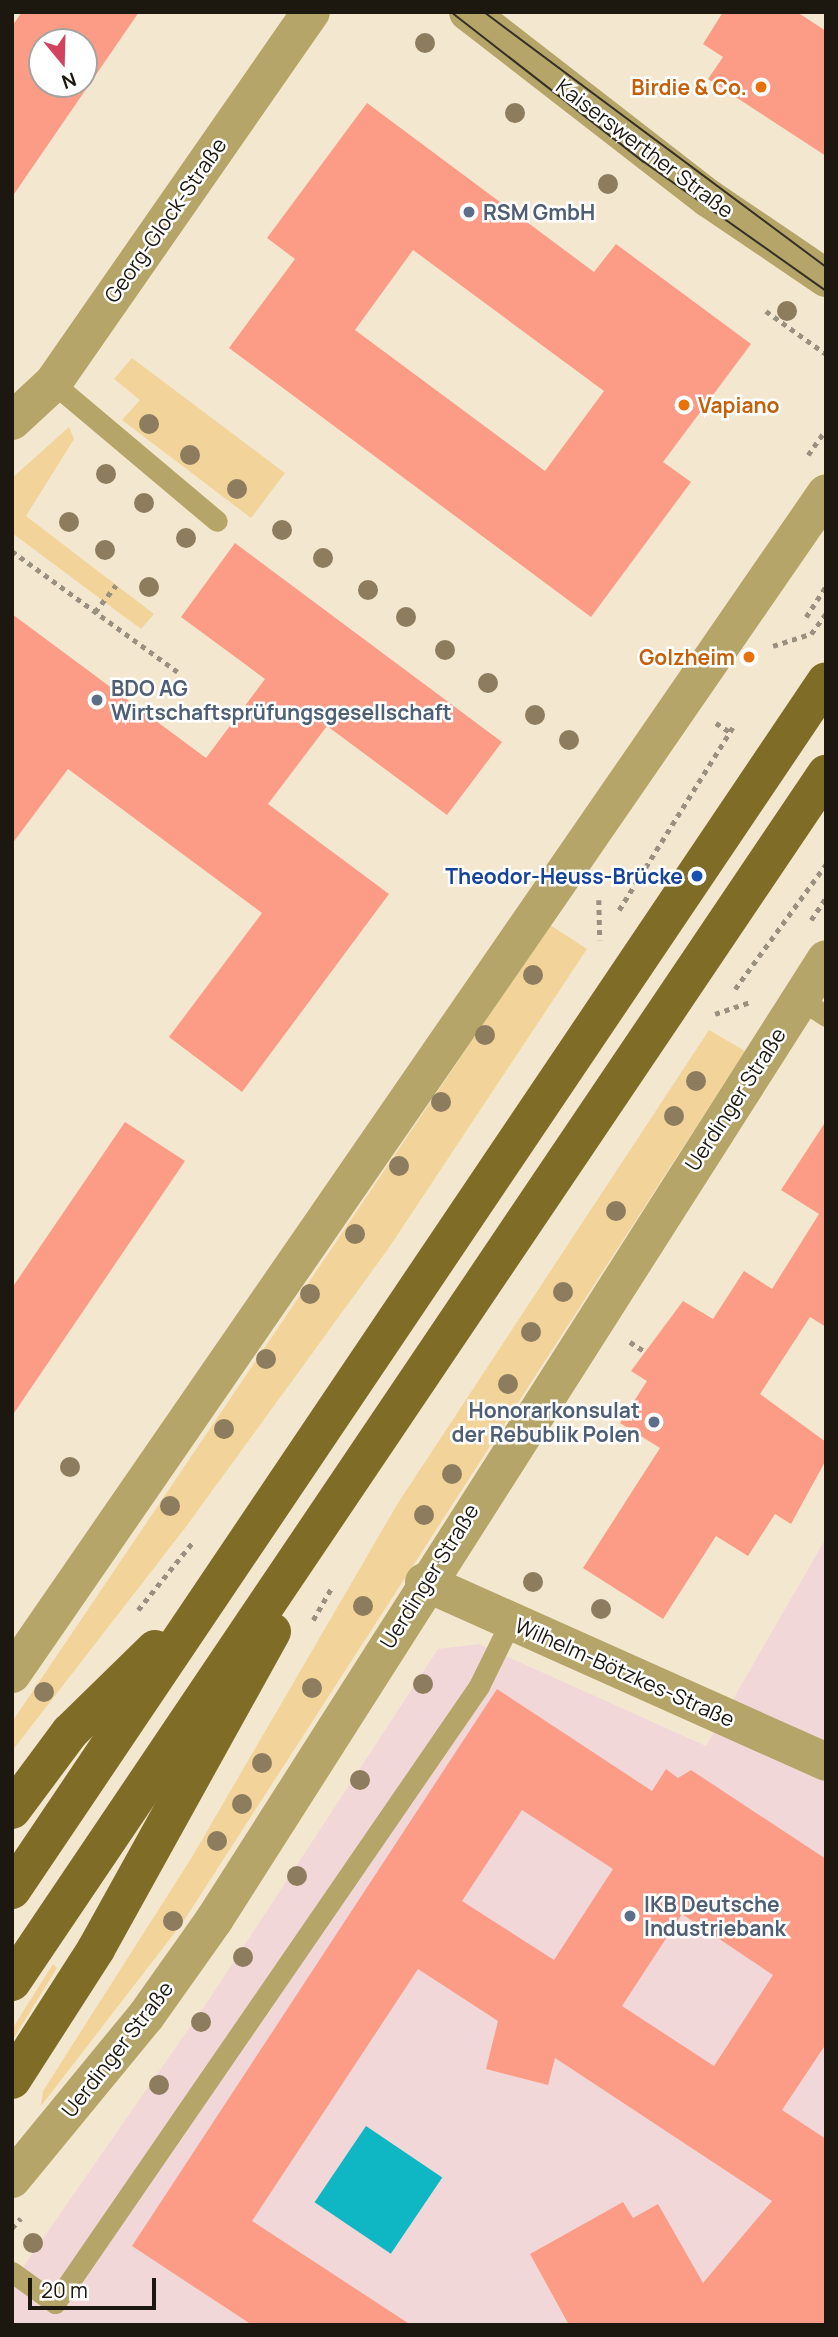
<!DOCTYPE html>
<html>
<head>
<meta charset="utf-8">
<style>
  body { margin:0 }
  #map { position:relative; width:838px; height:2337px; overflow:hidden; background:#f4e7d0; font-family:Manrope,sans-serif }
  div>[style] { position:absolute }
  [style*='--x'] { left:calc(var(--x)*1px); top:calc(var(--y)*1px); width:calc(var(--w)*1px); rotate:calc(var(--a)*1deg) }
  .commercial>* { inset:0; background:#f2d7d9 }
  .green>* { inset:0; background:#f2d39a }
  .water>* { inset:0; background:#0fb7c4; transform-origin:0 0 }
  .building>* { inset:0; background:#fc9c87 }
  .path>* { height:4.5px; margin-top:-2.25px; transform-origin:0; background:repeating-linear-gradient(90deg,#99907f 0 5px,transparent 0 10px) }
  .service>* { height:21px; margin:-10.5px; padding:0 10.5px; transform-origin:10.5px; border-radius:10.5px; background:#b6a569 }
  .minor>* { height:38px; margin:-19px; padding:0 19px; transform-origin:19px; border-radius:19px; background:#b6a569 }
  .tertiary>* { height:38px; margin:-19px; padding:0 19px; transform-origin:19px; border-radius:19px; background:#b6a569 }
  .primary>* { height:38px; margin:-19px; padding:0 19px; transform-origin:19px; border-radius:19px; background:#7f6c26 }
  .tram>* { height:2px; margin:-1px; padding:0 1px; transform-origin:1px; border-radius:1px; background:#353027 }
  .trees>* { width:20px; height:20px; margin:-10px; border-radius:50%; background:#8d7d5e }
  .dots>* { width:19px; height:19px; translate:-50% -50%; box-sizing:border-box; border:4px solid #fff; border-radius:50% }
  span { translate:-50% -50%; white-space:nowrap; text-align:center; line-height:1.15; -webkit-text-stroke:5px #fff; paint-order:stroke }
  .food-label { font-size:21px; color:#c56008; font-weight:700 }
  .right { translate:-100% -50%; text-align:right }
  .left { translate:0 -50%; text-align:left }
  .street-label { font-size:21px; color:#1c1810 }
  .service-label { font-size:21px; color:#4e5e75; font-weight:700 }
  .transit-label { font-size:21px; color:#164399; font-weight:700 }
  .frame { position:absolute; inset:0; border:14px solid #1c1810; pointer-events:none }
  .north { position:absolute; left:28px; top:28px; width:70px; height:70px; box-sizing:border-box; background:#fff; border:2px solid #a4a39f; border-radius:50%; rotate:161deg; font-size:19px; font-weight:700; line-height:28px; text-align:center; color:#1c1810 }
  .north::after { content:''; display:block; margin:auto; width:24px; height:32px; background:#d3435f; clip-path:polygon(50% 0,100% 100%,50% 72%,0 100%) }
  .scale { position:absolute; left:28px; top:2278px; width:128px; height:32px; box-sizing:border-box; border:4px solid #1c1810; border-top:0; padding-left:9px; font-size:21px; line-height:24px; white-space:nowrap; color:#1c1810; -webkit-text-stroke:5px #fff; paint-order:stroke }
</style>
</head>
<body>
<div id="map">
  <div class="commercial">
    <i style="clip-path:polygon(826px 1538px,826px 2325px,12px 2325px,12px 2283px,210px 1998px,438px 1649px,479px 1644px,706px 1746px)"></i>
  </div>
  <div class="green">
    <i style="clip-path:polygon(132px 358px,285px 473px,251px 518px,122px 420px,140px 400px,114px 379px)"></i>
    <i style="clip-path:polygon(69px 427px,74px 439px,26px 516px,154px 614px,141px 629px,12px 533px,12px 478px)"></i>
    <i style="clip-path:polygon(550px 925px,587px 949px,388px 1249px,185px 1528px,12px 1751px,12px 1722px)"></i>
    <i style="clip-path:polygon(709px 1030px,745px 1051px,183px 1922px,41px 2106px,43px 2091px,192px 1857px,398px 1503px)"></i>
    <i style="clip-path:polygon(53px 1964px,57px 1968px,12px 2041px,12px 2029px)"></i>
  </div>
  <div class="water">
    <i style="left:366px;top:2126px;width:92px;height:92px;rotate:34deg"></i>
  </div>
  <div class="building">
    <i style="clip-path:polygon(evenodd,22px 12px,139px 12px,12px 197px,12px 26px,22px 12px,42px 42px,84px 42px,84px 84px,42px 84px,42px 42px)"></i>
    <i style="clip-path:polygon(723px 12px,797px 12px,826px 31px,826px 156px,708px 79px,723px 57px,703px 44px)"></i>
    <i style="clip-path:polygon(evenodd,367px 103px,594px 272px,616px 244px,751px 344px,663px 462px,691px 482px,591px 617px,229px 348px,295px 259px,267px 238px,367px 103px,413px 250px,604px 391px,545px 471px,355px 330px,413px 250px)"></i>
    <i style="clip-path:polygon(235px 543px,502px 742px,447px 815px,327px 726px,268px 804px,389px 894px,242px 1092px,169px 1037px,262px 913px,68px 769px,12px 844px,12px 614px,206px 758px,265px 679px,181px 617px)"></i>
    <i style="clip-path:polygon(826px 1121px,826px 1327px,810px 1317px,760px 1394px,826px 1442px,826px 1460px,791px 1524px,775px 1514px,748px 1556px,716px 1536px,663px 1619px,583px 1568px,660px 1448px,620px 1423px,647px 1381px,631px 1371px,683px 1301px,713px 1319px,744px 1271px,772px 1289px,819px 1214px,781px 1190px)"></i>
    <i style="clip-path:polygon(125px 1122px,185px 1161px,12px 1416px,12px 1288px)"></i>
    <i style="clip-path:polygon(evenodd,497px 1689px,652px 1791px,666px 1769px,678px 1778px,691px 1770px,826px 1859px,826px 2044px,782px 2110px,826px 2139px,826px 2325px,569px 2325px,530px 2254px,623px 2202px,633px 2218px,658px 2204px,703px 2283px,772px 2201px,555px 2058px,548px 2085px,486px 2069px,498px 2021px,418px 1969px,252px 2221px,411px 2325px,252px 2325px,132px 2246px,497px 1689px,522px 1810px,613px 1869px,554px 1960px,462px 1901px,522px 1810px,497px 1689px,682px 1914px,773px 1975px,714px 2066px,622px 2006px,682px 1914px)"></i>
  </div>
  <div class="path">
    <i style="--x:766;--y:311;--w:74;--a:35.6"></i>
    <i style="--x:808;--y:455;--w:32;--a:-55"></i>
    <i style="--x:12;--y:551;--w:205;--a:36.1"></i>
    <i style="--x:95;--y:612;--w:34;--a:-52"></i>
    <i style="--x:806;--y:617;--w:37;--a:-57"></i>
    <i style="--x:773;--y:646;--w:40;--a:-18"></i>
    <i style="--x:811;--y:634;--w:26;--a:-54"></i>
    <i style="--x:716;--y:723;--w:17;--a:33"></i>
    <i style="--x:599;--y:900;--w:40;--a:88.6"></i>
    <i style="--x:619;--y:910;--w:219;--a:-58.1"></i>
    <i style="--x:811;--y:920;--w:27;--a:-56"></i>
    <i style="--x:735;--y:989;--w:155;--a:-53.9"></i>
    <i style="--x:715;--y:1014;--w:36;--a:-19"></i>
    <i style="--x:630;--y:1342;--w:17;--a:33"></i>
    <i style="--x:138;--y:1610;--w:86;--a:-51.1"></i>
    <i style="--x:313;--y:1620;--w:39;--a:-60"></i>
    <i style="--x:12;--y:2228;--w:13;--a:-48"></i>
  </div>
  <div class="service">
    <i style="--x:53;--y:383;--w:214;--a:40.1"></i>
    <i style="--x:800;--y:999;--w:31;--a:33"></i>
    <i style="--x:12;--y:2272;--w:53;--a:35.8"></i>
    <i style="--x:55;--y:2303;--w:749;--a:-55.5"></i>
    <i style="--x:479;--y:1686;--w:72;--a:-63.8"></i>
  </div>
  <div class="minor">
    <i style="--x:12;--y:421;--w:56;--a:-42.8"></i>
    <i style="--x:53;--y:383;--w:452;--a:-55.2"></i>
    <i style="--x:424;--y:1582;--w:440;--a:24.1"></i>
  </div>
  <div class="tertiary">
    <i style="--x:468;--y:12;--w:304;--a:37.8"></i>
    <i style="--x:708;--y:198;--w:143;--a:34.1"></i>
    <i style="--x:12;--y:1674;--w:1434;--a:-55.42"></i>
    <i style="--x:12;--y:2179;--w:211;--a:-50.6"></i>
    <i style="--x:146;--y:2016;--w:118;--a:-54.7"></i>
    <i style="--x:214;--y:1920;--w:1139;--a:-57.51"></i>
  </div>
  <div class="primary">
    <i style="--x:12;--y:1810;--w:97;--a:-53.4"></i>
    <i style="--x:70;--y:1732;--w:119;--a:-44.3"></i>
    <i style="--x:12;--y:1890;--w:1457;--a:-56.05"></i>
    <i style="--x:12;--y:1982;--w:1457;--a:-56.03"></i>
    <i style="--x:12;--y:2080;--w:156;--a:-57.3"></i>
    <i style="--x:96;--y:1949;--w:363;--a:-61"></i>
  </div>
  <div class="tram">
    <i style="--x:451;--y:12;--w:244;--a:37.9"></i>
    <i style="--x:644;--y:162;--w:223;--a:35.3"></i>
    <i style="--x:484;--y:12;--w:427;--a:36.7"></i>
  </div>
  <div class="trees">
    <i style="left:425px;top:43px"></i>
    <i style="left:515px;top:113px"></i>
    <i style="left:608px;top:184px"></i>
    <i style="left:787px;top:311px"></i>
    <i style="left:149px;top:424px"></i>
    <i style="left:190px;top:455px"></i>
    <i style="left:106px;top:474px"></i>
    <i style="left:237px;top:489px"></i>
    <i style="left:144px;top:503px"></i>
    <i style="left:69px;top:522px"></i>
    <i style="left:282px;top:530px"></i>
    <i style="left:186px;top:538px"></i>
    <i style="left:105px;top:550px"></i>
    <i style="left:323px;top:558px"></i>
    <i style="left:149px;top:587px"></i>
    <i style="left:368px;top:590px"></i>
    <i style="left:406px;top:617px"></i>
    <i style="left:445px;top:650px"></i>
    <i style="left:488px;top:683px"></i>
    <i style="left:535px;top:715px"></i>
    <i style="left:569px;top:740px"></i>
    <i style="left:533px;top:975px"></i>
    <i style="left:485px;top:1035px"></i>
    <i style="left:696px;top:1081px"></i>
    <i style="left:441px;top:1102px"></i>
    <i style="left:674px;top:1116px"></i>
    <i style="left:399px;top:1166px"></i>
    <i style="left:616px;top:1211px"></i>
    <i style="left:355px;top:1234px"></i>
    <i style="left:563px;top:1292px"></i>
    <i style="left:310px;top:1294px"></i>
    <i style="left:531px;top:1332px"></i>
    <i style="left:266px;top:1359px"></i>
    <i style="left:508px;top:1384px"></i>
    <i style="left:224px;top:1429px"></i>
    <i style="left:70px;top:1467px"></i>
    <i style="left:452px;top:1474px"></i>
    <i style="left:170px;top:1506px"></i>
    <i style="left:424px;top:1515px"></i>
    <i style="left:533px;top:1582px"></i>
    <i style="left:363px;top:1606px"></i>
    <i style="left:601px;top:1609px"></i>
    <i style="left:423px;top:1684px"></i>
    <i style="left:312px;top:1688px"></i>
    <i style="left:44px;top:1692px"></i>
    <i style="left:262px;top:1763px"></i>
    <i style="left:360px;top:1780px"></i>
    <i style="left:242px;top:1804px"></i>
    <i style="left:217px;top:1841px"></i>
    <i style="left:297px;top:1876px"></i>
    <i style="left:173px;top:1921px"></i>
    <i style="left:243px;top:1957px"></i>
    <i style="left:201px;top:2022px"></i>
    <i style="left:159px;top:2085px"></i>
    <i style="left:33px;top:2243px"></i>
  </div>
  <div class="dots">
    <i style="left:761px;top:87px;background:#e8710a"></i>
    <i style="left:469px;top:212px;background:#5c6f8a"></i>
    <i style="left:684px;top:405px;background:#e8710a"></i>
    <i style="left:749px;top:657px;background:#e8710a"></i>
    <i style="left:97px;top:700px;background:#5c6f8a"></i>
    <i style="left:697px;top:876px;background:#1a4fb4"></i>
    <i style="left:654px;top:1422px;background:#5c6f8a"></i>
    <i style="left:630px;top:1916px;background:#5c6f8a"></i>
  </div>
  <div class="food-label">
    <span class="right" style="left:747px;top:87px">Birdie &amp; Co.</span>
    <span class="left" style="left:698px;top:405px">Vapiano</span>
    <span class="right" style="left:735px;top:657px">Golzheim</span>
  </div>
  <div class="street-label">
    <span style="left:645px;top:148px;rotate:37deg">Kaiserswerther Straße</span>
    <span style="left:165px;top:220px;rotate:-55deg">Georg-Glock-Straße</span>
    <span style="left:735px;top:1099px;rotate:-57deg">Uerdinger Straße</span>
    <span style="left:429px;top:1576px;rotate:-58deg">Uerdinger Straße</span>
    <span style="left:625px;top:1672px;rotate:24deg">Wilhelm-Bötzkes-Straße</span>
    <span style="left:117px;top:2049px;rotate:-52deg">Uerdinger Straße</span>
  </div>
  <div class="service-label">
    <span class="left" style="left:483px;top:212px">RSM GmbH</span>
    <span class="left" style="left:111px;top:700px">BDO AG<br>Wirtschaftsprüfungsgesellschaft</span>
    <span class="right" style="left:640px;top:1422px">Honorarkonsulat<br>der Rebublik Polen</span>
    <span class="left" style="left:644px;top:1916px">IKB Deutsche<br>Industriebank</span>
  </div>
  <div class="transit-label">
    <span class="right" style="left:683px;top:876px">Theodor-Heuss-Brücke</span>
  </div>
  <div class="frame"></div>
  <div class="north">N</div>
  <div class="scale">20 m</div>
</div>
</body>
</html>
